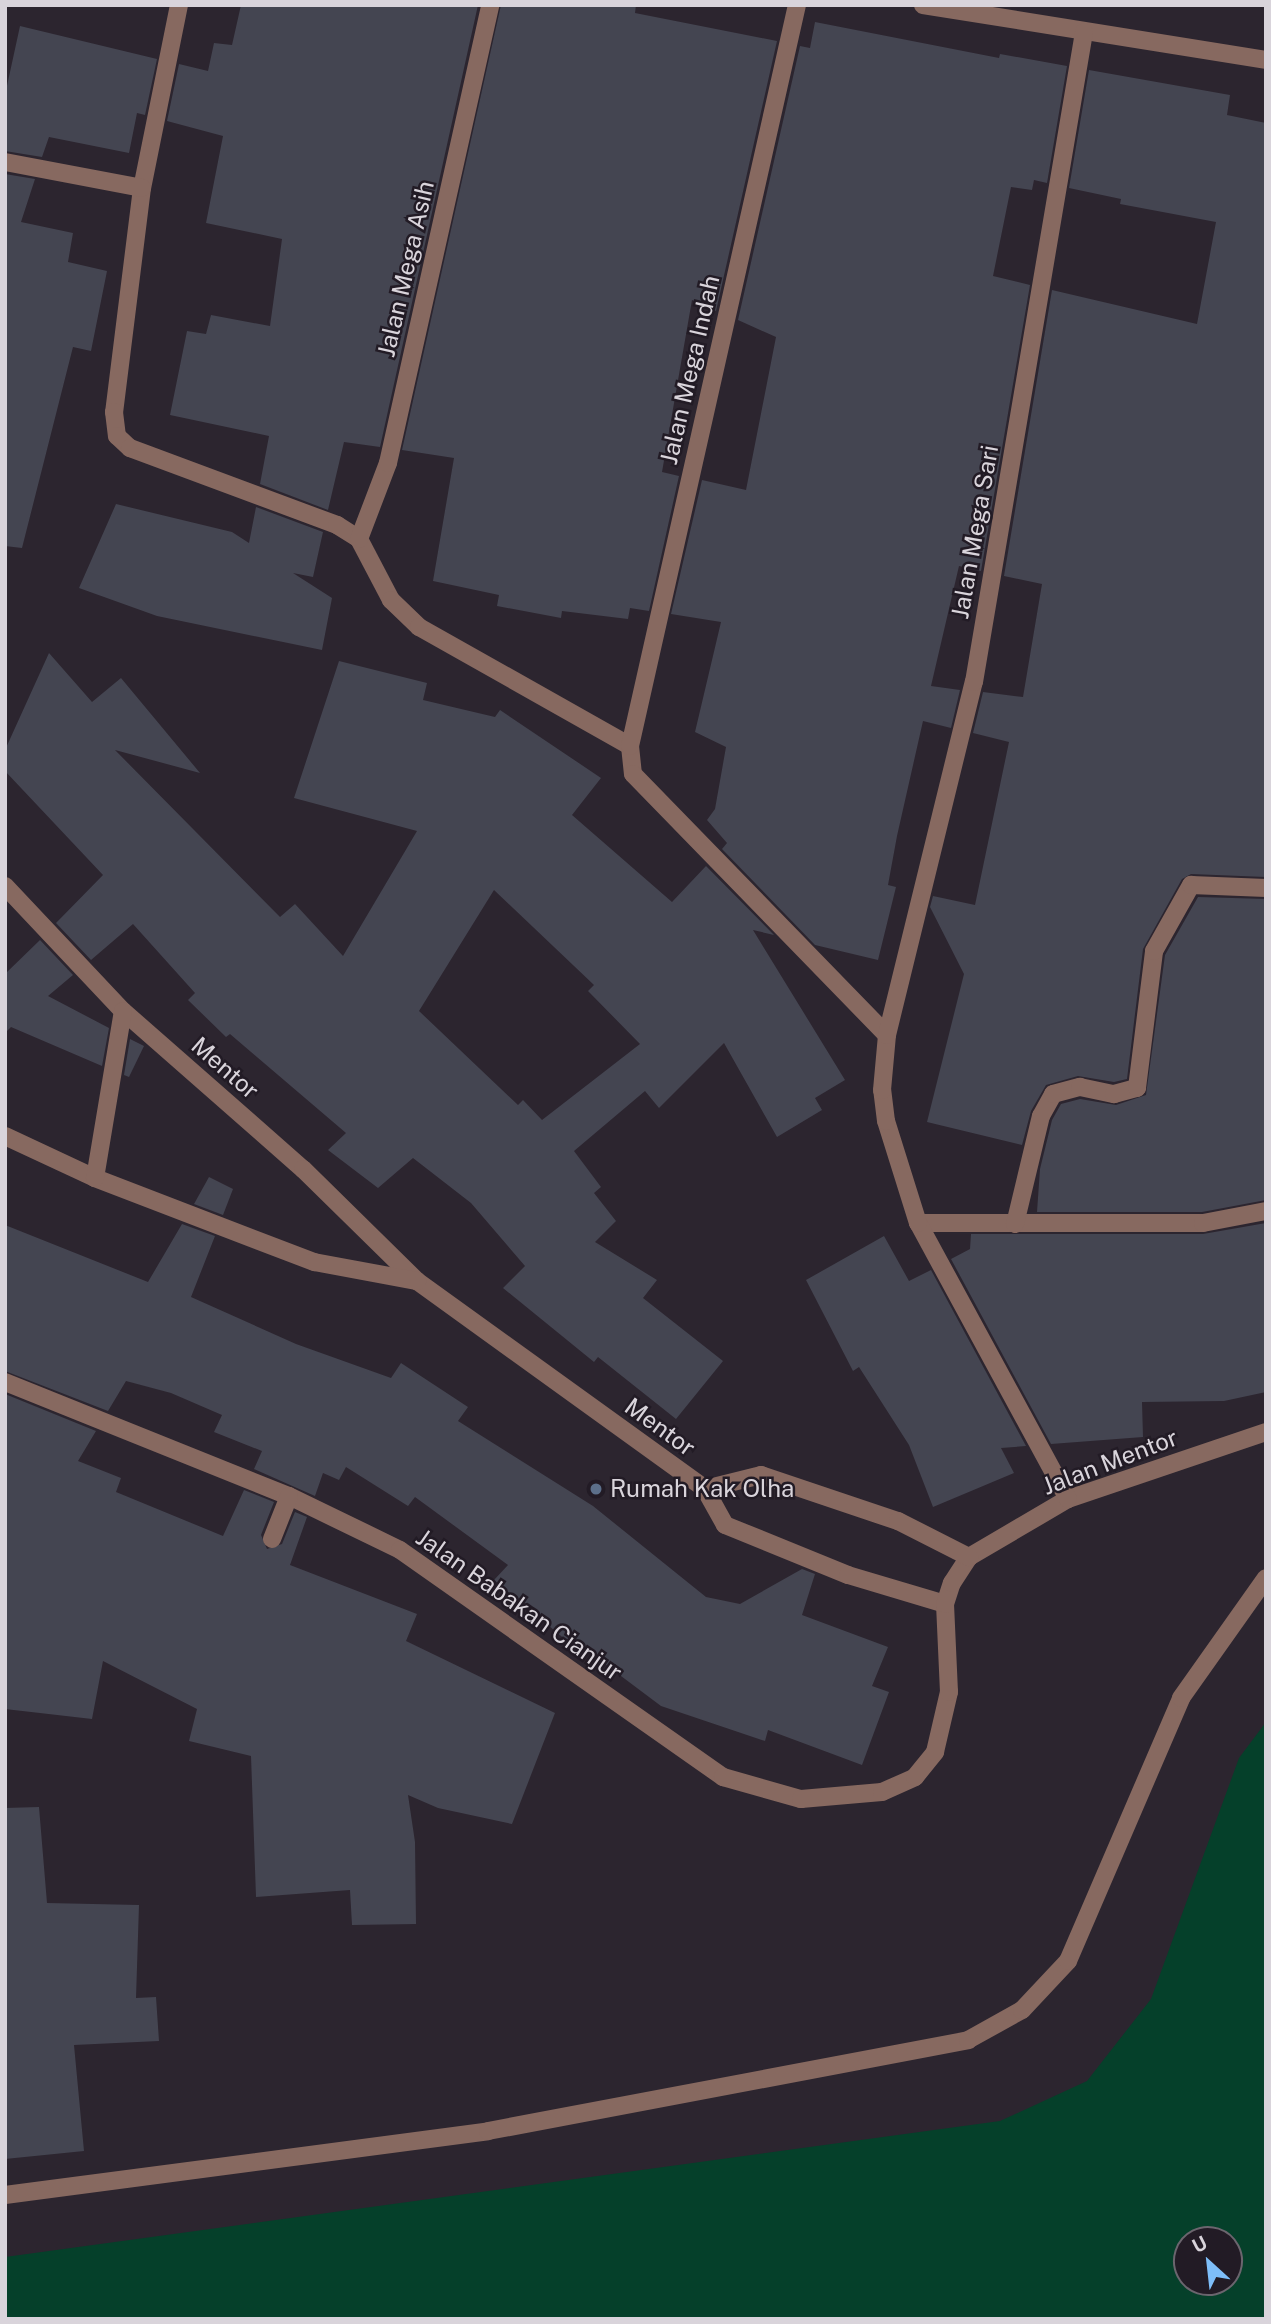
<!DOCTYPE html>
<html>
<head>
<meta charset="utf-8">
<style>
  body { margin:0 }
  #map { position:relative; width:1271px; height:2324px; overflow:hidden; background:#2c252f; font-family:"Public Sans",sans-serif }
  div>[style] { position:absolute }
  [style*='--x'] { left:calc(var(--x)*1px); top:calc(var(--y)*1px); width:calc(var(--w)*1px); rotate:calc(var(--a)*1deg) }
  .green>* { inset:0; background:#05402a }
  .building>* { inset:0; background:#444551 }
  .minor>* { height:18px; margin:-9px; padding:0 9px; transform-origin:9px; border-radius:9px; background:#876960 }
  .dots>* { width:19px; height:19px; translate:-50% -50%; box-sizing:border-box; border:4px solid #221b25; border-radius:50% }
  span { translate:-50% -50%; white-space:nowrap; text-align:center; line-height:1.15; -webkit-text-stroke:5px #221b25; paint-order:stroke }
  .street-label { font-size:24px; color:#d9d4db }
  .poi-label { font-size:24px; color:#d9d4db }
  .left { translate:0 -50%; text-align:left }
  .frame { position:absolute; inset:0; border:7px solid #d9d4db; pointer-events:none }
  .north { position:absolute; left:1173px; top:2226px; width:70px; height:70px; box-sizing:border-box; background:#221b25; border:2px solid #6b656e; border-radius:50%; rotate:333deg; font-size:19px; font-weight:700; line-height:28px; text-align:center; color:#d9d4db }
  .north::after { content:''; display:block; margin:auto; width:24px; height:32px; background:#7ebef9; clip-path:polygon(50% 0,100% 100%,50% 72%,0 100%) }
</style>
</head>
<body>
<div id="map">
  <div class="green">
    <i style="clip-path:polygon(evenodd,1266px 1722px,1266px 2319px,5px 2319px,5px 2257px,1000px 2121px,1087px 2081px,1151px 1999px,1239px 1758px,1266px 1722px,1187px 2240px,1229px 2240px,1229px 2282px,1187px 2282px,1187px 2240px)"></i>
  </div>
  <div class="building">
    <i style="clip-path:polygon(241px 5px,478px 5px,380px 447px,344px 442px,328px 510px,260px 484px,269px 436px,170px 415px,187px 331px,206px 334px,211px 315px,270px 326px,282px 239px,206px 223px,223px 136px,167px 121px,179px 64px,208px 71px,214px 43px,232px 45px)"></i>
    <i style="clip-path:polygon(501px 5px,636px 5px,635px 13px,777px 41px,716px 311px,692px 300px,662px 472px,679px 476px,649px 611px,630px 608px,628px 619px,562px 611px,561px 618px,497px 606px,499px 595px,433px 581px,454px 458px,402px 450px)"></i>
    <i style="clip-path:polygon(815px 22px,999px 58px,1000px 54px,1067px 66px,1047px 183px,1034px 180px,1032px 190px,1011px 187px,993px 276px,1030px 285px,981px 571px,959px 566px,931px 686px,960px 690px,951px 728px,923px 721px,897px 836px,888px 885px,896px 887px,878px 960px,815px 945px,722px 849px,727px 843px,707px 820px,715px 809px,726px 747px,695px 732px,721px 622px,671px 614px,702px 480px,746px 490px,776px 337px,738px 320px,800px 46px,810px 48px)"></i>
    <i style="clip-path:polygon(20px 26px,157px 59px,145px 115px,137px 113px,129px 153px,49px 137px,42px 157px,5px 151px,5px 95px)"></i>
    <i style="clip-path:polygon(1089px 70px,1230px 95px,1227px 115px,1266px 123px,1266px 877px,1191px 874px,1182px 879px,1143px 949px,1127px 1079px,1114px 1082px,1078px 1076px,1046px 1085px,1031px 1111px,1022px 1145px,927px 1122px,964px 974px,930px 907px,933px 896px,975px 905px,1009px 742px,973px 733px,983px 692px,1023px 697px,1042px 584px,1004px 576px,1052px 290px,1197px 324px,1216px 222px,1120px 204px,1121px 199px,1069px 188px)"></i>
    <i style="clip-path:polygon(5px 174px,35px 179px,21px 222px,73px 233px,68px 262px,107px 271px,91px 351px,73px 347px,22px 548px,5px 546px)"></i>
    <i style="clip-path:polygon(116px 504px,232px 532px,249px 543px,256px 507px,323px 532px,313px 577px,293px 573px,332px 598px,322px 650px,157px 616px,79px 588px)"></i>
    <i style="clip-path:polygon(evenodd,49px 653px,92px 702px,121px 678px,200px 773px,115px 750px,280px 917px,295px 904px,343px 956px,417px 831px,294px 798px,339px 661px,427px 683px,423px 700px,495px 717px,500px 710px,601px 778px,572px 815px,672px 902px,706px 866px,774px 935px,753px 930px,845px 1080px,815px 1098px,822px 1110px,777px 1137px,724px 1043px,659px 1108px,645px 1091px,574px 1151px,601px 1187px,594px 1193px,616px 1221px,595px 1242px,657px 1280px,643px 1298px,723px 1361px,676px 1419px,598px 1357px,594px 1362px,503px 1288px,525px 1266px,471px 1203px,413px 1158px,378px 1188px,328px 1150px,346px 1133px,230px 1034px,226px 1037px,188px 1000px,195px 993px,133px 924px,91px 960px,56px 923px,103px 875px,5px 771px,5px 750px,49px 653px,494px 890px,594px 985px,588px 991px,640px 1044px,542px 1120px,523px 1100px,518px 1105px,419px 1011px,494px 890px)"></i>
    <i style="clip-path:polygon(1198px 897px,1266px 899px,1266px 1200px,1202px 1212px,1037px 1212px,1040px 1169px,1052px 1120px,1061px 1104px,1080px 1099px,1116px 1105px,1146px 1095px,1165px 955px)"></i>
    <i style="clip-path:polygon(40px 940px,73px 975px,48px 996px,109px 1028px,102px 1066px,11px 1027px,5px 1033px,5px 974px)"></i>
    <i style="clip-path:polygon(130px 1039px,144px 1046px,129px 1077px,124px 1075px)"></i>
    <i style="clip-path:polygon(209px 1177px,233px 1189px,223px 1215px,194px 1204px)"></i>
    <i style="clip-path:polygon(1266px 1223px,1266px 1392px,1224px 1401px,1142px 1402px,1143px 1437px,1051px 1444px,951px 1259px,970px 1249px,971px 1234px,1203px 1234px)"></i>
    <i style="clip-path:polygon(182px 1224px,215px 1236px,191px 1297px,296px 1344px,391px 1378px,401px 1363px,468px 1407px,458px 1421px,593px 1506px,706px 1597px,740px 1604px,802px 1569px,815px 1574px,802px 1615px,888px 1647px,872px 1686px,889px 1692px,862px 1765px,768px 1730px,765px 1741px,661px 1706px,581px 1646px,579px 1651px,494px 1580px,508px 1565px,415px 1497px,408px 1506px,346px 1467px,339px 1480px,323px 1473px,315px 1496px,254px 1469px,262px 1451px,214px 1432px,222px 1415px,171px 1393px,126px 1381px,108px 1411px,5px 1371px,5px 1225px,148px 1282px)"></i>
    <i style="clip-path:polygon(884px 1236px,909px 1281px,931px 1270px,1026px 1446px,1001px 1448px,1014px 1473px,933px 1507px,909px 1445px,859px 1367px,853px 1371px,806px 1280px)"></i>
    <i style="clip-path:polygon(5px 1394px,96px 1431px,78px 1461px,121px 1478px,116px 1492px,223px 1536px,244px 1490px,274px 1502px,261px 1535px,267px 1549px,282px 1544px,295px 1512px,307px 1517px,290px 1565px,417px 1614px,406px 1641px,555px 1713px,512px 1824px,438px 1808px,408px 1795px,415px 1842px,416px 1924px,352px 1925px,350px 1890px,256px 1897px,251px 1756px,189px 1741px,197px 1709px,103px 1661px,92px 1719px,5px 1709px)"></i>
    <i style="clip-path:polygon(39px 1807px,47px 1903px,139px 1905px,136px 1998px,156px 1997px,159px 2041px,74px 2045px,84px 2151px,5px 2159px,5px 1808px)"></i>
  </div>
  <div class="minor">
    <i style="--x:179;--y:5;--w:187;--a:101.4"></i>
    <i style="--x:142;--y:188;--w:226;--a:97.1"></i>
    <i style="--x:114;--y:412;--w:24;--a:83"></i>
    <i style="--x:117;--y:436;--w:18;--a:43"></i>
    <i style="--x:130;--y:448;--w:221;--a:20.4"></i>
    <i style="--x:337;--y:525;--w:26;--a:32"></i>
    <i style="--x:359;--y:539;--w:69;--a:62.3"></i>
    <i style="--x:391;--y:600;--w:39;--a:44"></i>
    <i style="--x:419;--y:627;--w:242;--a:29.4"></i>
    <i style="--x:630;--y:746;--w:28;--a:84"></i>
    <i style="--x:633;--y:774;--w:364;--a:45.8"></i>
    <i style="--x:923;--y:5;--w:347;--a:9.1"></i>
    <i style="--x:5;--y:162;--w:139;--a:10.7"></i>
    <i style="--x:359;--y:539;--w:81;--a:-69.1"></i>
    <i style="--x:388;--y:463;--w:469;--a:-77.4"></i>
    <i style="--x:630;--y:746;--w:760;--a:-77.3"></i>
    <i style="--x:5;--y:886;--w:172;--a:46.7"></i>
    <i style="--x:123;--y:1011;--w:240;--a:41.3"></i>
    <i style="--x:303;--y:1169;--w:160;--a:44.5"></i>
    <i style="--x:417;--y:1281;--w:355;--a:35.8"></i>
    <i style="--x:705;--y:1489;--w:41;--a:60.9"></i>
    <i style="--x:725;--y:1525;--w:133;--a:22.1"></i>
    <i style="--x:848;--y:1575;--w:101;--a:16.6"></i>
    <i style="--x:5;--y:1136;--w:99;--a:25"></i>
    <i style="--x:95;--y:1178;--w:235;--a:21"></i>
    <i style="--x:314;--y:1262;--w:105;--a:10.5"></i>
    <i style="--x:95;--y:1178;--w:169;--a:-80.5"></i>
    <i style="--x:918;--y:1223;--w:285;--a:0"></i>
    <i style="--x:1203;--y:1223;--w:64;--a:-10.8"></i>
    <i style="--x:1015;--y:1224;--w:111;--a:-76.5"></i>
    <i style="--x:1041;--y:1116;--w:25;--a:-61"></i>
    <i style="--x:1053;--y:1094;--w:28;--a:-15"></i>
    <i style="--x:1080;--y:1087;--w:35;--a:12"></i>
    <i style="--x:1114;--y:1094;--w:24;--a:-15"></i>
    <i style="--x:1137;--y:1088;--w:138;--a:-82.9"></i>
    <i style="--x:1154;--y:951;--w:76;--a:-60.7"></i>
    <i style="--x:1191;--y:885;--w:75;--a:2.3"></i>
    <i style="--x:5;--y:1382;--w:306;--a:21.9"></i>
    <i style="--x:289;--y:1496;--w:123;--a:25.9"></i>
    <i style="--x:400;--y:1550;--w:395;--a:35.1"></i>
    <i style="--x:723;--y:1777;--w:81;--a:15.8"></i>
    <i style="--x:801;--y:1799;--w:81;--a:-4.9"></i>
    <i style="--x:882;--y:1792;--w:36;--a:-24"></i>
    <i style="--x:915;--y:1777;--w:32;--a:-51"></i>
    <i style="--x:935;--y:1752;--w:62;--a:-76.9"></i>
    <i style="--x:949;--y:1692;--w:88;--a:-92.6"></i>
    <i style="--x:945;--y:1604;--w:22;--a:-72"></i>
    <i style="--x:952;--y:1583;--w:31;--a:-57"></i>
    <i style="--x:969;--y:1557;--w:115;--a:-30.4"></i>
    <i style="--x:1068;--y:1499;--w:209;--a:-18.7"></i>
    <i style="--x:705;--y:1489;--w:58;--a:-14"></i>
    <i style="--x:761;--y:1475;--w:145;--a:18.6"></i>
    <i style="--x:898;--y:1521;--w:80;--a:26.9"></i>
    <i style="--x:1068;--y:1499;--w:314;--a:-118.5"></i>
    <i style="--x:918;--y:1223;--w:107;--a:-107.4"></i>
    <i style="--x:886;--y:1121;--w:31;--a:-97"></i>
    <i style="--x:882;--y:1090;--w:55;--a:-84.8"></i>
    <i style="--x:887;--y:1035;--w:364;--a:-76.2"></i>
    <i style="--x:974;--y:682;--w:659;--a:-80.39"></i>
    <i style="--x:272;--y:1539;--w:46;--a:-68.4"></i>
    <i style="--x:5;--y:2195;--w:487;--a:-7.5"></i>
    <i style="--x:488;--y:2131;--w:489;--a:-10.7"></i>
    <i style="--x:968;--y:2040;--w:62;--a:-29.1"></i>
    <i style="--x:1022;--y:2010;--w:67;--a:-46.8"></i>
    <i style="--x:1068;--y:1961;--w:286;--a:-66.7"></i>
    <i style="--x:1181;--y:1698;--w:147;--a:-54.7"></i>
  </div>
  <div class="dots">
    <i style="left:596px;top:1489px;background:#5c6f8a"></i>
  </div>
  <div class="street-label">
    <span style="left:406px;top:269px;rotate:-77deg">Jalan Mega Asih</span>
    <span style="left:690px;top:370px;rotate:-77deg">Jalan Mega Indah</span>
    <span style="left:975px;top:532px;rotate:-80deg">Jalan Mega Sari</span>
    <span style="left:225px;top:1068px;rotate:41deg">Mentor</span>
    <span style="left:660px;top:1427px;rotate:36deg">Mentor</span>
    <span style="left:1110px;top:1462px;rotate:-21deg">Jalan Mentor</span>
    <span style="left:519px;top:1605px;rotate:35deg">Jalan Babakan Cianjur</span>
  </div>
  <div class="poi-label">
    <span class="left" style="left:610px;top:1489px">Rumah Kak Olha</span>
  </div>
  <div class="frame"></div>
  <div class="north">U</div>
</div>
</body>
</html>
